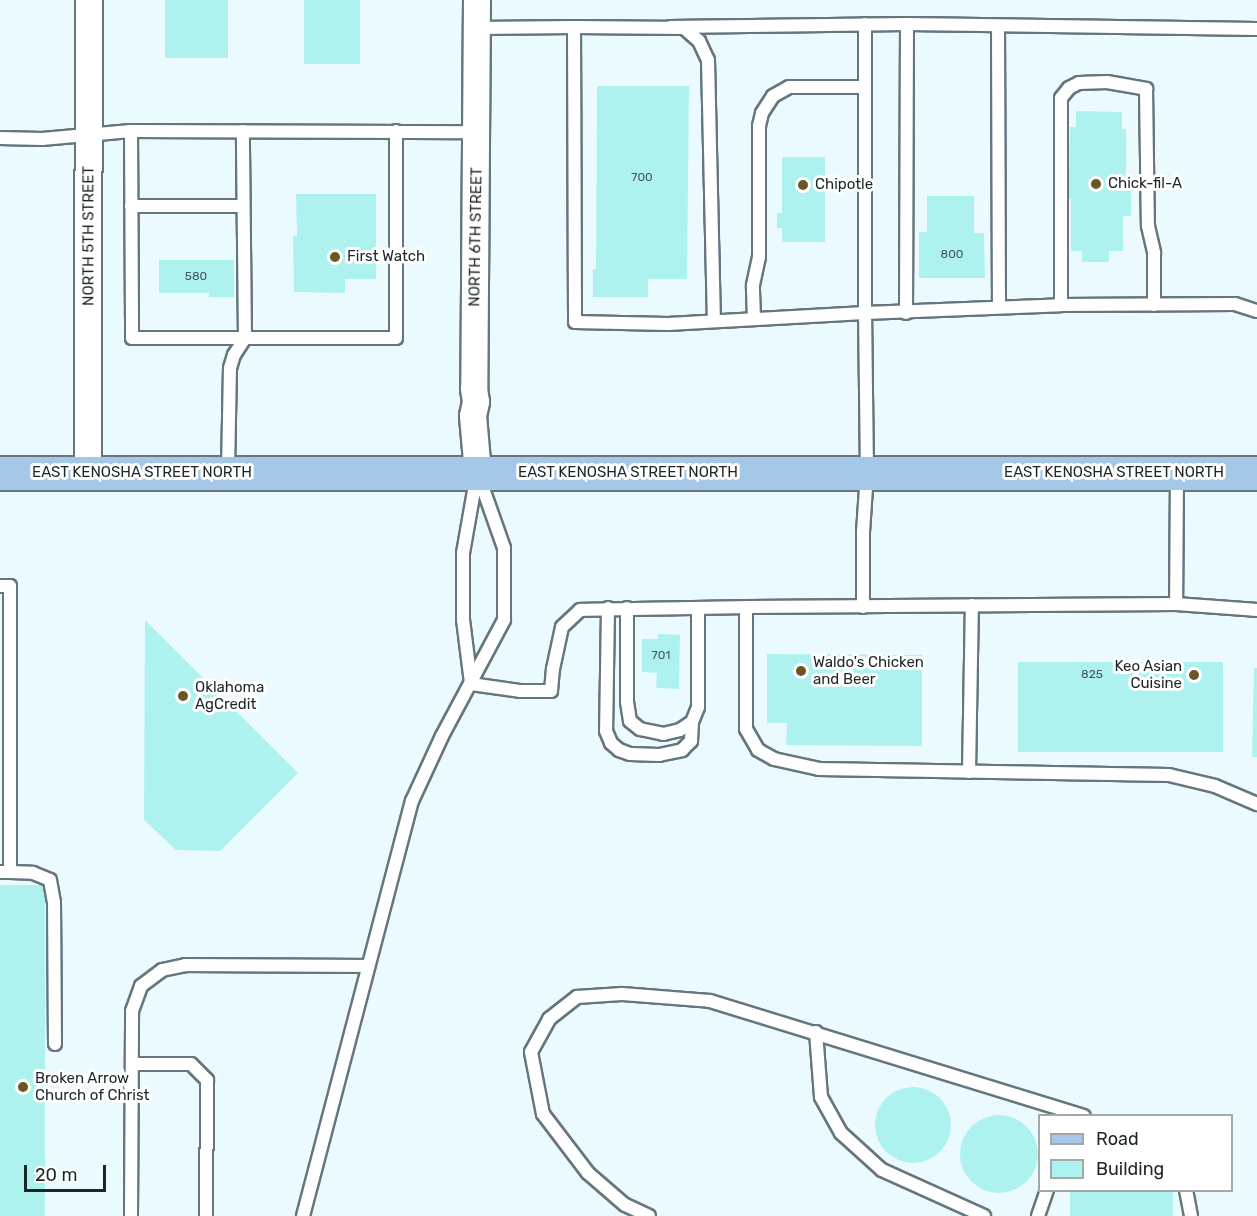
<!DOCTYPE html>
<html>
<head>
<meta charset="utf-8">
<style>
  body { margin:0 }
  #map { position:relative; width:1257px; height:1216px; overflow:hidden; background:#ebfaff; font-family:Rubik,sans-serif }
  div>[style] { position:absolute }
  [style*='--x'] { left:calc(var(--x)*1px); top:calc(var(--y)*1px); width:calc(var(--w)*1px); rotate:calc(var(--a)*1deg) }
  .building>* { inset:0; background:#aef2f0; transform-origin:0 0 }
  .round { border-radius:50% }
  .roads { filter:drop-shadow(2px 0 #66767c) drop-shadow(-2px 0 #66767c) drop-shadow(0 2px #66767c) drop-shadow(0 -2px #66767c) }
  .lane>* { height:12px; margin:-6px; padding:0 6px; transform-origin:6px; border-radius:6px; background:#fff }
  .street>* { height:26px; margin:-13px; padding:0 13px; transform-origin:13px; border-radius:13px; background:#fff }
  .primary>* { height:33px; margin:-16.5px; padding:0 16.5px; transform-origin:16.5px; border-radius:16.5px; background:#a6c8e8 }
  .dots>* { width:16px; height:16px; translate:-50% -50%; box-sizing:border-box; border:3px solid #fff; border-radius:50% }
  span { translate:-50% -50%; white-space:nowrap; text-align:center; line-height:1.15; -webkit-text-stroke:6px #fff; paint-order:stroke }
  .number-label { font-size:12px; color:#425859 }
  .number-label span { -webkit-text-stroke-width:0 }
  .poi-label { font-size:15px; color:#1e2527 }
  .left { translate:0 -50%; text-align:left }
  .right { translate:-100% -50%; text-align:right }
  .street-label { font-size:15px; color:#1e2527 }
  .legend { position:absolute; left:1038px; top:1114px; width:195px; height:78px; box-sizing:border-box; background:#fff; border:2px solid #a5a8a9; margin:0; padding:8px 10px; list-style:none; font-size:18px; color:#1e2527 }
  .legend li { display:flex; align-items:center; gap:12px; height:30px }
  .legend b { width:30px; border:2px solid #a5a8a9 }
  .scale { position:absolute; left:24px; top:1165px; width:82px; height:27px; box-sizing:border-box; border:3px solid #1e2527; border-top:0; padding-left:8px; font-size:18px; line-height:21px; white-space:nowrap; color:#1e2527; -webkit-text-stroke:4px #fff; paint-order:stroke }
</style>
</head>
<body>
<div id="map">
  <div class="building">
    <i style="left:165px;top:0;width:63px;height:58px"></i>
    <i style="left:304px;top:0;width:56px;height:64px"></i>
    <i style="clip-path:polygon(597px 86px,689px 86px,687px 279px,648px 279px,648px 297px,593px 297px,593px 269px,596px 269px)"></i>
    <i style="clip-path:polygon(1076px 111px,1122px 112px,1122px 129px,1126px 129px,1126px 189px,1131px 189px,1131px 216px,1123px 216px,1123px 251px,1109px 251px,1109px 262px,1082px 262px,1082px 251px,1071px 251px,1071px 199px,1065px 199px,1065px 179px,1069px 179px,1070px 127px,1076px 127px)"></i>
    <i style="clip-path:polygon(782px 157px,825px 157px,825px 242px,782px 242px,782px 228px,777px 228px,777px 213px,782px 213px)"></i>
    <i style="clip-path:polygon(296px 194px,376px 194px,376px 279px,345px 279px,345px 293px,294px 292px,293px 236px,297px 236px)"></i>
    <i style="clip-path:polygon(927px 196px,974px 196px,974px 233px,984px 233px,985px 278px,919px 278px,919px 232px,927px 232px)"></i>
    <i style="clip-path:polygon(159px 260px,234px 260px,234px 297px,209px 297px,209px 293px,159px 293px)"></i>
    <i style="clip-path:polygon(145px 620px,298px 773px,220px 851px,176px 850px,144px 820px)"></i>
    <i style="clip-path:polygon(658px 634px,680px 635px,679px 689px,656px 688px,657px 673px,642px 672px,642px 639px,658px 639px)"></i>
    <i style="clip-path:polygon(767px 654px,922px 655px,922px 746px,786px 745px,787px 723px,767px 723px)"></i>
    <i style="left:1223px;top:662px;width:90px;height:205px;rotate:90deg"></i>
    <i style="clip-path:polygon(1254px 668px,1257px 668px,1257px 757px,1252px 757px)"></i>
    <i style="left:45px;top:885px;width:331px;height:45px;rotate:90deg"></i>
    <i class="round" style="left:875px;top:1087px;width:76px;height:76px"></i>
    <i class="round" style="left:960px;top:1115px;width:78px;height:78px"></i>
    <i style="left:1070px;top:1190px;width:103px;height:26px"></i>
  </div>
  <div class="roads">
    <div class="lane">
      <i style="--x:998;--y:26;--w:279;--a:89.8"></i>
      <i style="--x:574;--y:27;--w:110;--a:0.5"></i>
      <i style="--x:684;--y:28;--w:20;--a:41"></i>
      <i style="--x:699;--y:41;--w:21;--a:65"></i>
      <i style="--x:708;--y:60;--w:260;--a:88.7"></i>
      <i style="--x:670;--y:27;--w:237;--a:-0.7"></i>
      <i style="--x:907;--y:24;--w:350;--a:0.8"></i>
      <i style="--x:477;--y:28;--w:97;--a:-0.6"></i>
      <i style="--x:574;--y:27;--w:295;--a:89.8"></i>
      <i style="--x:575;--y:322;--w:93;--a:1.2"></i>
      <i style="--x:668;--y:324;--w:197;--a:-3.2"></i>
      <i style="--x:865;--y:313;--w:289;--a:-90"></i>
      <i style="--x:131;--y:131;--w:207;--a:89.7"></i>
      <i style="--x:132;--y:338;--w:264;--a:0"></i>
      <i style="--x:396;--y:338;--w:207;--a:-90"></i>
      <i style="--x:0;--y:138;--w:42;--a:1.4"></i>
      <i style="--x:42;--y:139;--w:89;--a:-5.1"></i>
      <i style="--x:131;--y:131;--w:347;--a:0.2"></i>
      <i style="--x:131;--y:206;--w:112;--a:0"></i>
      <i style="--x:1061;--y:305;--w:207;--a:-90"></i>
      <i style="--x:1061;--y:98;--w:13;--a:-51"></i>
      <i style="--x:1069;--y:88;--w:11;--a:-27"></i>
      <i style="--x:1079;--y:83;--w:28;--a:-2"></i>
      <i style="--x:1107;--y:82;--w:40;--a:10"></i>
      <i style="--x:1146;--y:89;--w:137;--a:89.2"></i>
      <i style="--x:1148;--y:226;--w:28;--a:77"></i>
      <i style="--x:1154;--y:253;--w:52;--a:90"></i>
      <i style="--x:906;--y:313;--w:289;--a:-89.8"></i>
      <i style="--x:754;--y:319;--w:34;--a:-92"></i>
      <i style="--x:753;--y:285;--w:29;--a:-78"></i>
      <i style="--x:759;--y:257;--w:131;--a:-90"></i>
      <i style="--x:759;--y:126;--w:13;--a:-77"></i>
      <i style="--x:762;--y:113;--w:20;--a:-57"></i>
      <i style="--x:773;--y:96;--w:18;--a:-29"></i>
      <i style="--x:789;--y:87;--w:76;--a:0"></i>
      <i style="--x:228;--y:471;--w:103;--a:-88.9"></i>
      <i style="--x:230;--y:368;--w:14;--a:-73"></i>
      <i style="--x:234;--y:355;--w:20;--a:-57"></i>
      <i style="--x:245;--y:338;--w:207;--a:-90.6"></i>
      <i style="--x:1177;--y:474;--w:130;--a:90.4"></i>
      <i style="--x:1176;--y:604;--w:81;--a:4.2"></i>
      <i style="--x:0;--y:586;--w:10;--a:0"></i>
      <i style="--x:10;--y:586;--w:286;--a:90"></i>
      <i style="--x:10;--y:872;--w:10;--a:180"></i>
      <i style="--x:1176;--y:604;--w:430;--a:179.6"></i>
      <i style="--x:746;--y:607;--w:122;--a:90"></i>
      <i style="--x:746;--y:729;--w:24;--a:60"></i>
      <i style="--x:758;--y:750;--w:18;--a:29"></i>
      <i style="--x:774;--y:759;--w:46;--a:12.5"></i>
      <i style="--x:819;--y:769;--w:350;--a:1"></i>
      <i style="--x:1169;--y:775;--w:47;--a:13.4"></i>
      <i style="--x:1215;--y:786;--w:46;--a:23.2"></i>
      <i style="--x:863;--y:607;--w:75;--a:-90"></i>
      <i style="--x:863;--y:532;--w:59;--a:-86.1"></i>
      <i style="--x:867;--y:473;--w:160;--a:-90.7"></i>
      <i style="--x:865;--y:313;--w:196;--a:-2.3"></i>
      <i style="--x:1061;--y:305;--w:174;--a:-0.3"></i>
      <i style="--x:1235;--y:304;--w:23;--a:18"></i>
      <i style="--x:608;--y:608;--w:123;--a:90.9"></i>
      <i style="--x:606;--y:731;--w:13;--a:67"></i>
      <i style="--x:611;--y:743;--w:11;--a:41"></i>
      <i style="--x:619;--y:750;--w:12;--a:20"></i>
      <i style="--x:630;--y:754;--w:29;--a:2"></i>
      <i style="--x:659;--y:755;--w:24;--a:-12"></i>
      <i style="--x:682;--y:750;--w:13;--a:-45"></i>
      <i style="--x:691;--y:741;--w:19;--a:-87"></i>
      <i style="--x:692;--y:722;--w:16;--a:-68"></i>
      <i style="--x:698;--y:707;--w:99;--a:-90"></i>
      <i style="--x:627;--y:608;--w:94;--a:90"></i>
      <i style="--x:627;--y:702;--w:19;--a:81"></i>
      <i style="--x:630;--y:721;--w:13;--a:39"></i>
      <i style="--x:640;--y:729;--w:24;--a:12"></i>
      <i style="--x:663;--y:734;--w:17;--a:-13"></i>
      <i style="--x:680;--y:730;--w:14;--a:-34"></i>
      <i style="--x:471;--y:683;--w:64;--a:-97.2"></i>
      <i style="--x:463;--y:620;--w:67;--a:-90"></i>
      <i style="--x:463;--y:553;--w:80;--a:-80"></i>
      <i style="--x:471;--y:684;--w:49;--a:8.1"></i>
      <i style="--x:520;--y:691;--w:31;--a:0"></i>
      <i style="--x:551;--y:691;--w:22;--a:-85"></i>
      <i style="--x:553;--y:669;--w:43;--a:-77.9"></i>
      <i style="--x:562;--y:627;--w:25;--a:-43"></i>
      <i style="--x:580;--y:610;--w:166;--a:-1"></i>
      <i style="--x:969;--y:772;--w:167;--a:-89"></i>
      <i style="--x:10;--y:872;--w:23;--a:2"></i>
      <i style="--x:33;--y:873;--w:18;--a:22"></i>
      <i style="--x:50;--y:880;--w:22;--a:80"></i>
      <i style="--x:54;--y:902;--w:142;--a:89.6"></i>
      <i style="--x:816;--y:1032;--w:65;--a:85.6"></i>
      <i style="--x:821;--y:1097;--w:41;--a:60.9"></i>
      <i style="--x:841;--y:1133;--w:55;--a:42.1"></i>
      <i style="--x:882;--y:1170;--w:112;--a:24.3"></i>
      <i style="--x:132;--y:1064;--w:59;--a:0"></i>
      <i style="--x:191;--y:1064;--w:23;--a:45"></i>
      <i style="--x:207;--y:1080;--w:136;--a:90.4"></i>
      <i style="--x:1186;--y:1190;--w:26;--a:79"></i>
      <i style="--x:131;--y:1216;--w:205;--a:-89.7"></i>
      <i style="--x:132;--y:1011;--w:27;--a:-70"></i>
      <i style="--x:141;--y:986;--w:26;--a:-37"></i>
      <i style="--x:162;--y:970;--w:24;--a:-12"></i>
      <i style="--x:185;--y:965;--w:182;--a:0.3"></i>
      <i style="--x:303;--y:1216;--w:429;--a:-75.3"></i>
      <i style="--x:412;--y:801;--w:72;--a:-65.2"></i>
      <i style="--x:442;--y:736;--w:132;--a:-61.9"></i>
      <i style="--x:504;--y:620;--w:72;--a:-90"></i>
      <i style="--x:504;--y:548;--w:78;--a:-109.4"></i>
      <i style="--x:649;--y:1216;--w:26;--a:-155"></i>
      <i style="--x:625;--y:1205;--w:49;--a:-139.1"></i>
      <i style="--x:588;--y:1173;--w:74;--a:-127.3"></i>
      <i style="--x:543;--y:1114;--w:63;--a:-101"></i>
      <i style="--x:531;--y:1052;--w:38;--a:-61"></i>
      <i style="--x:549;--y:1019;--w:36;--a:-38"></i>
      <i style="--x:577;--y:997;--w:45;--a:-3.8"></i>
      <i style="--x:622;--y:994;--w:88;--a:4.5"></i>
      <i style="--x:710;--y:1001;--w:391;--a:17.1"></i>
      <i style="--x:1038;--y:1216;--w:28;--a:-71"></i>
    </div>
    <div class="street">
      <i style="--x:477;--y:0;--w:389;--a:90.4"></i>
      <i style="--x:474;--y:389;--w:13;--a:81"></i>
      <i style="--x:476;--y:402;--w:14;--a:102"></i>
      <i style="--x:473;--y:416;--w:57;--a:85"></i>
      <i style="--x:88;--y:472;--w:472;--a:-89.9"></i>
    </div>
    <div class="primary">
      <i style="--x:0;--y:473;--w:1257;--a:0"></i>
    </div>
  </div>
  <div class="dots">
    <i style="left:1096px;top:184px;background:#695625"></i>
    <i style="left:803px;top:185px;background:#695625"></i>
    <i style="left:335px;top:257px;background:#695625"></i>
    <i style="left:801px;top:671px;background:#695625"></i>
    <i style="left:1194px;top:675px;background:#695625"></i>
    <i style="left:183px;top:696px;background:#695625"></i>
    <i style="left:23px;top:1087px;background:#695625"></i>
  </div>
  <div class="number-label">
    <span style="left:642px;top:178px">700</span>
    <span style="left:952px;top:255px">800</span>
    <span style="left:196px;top:277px">580</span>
    <span style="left:661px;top:656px">701</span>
    <span style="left:1092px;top:675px">825</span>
  </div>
  <div class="poi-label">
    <span class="left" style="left:1108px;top:184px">Chick-fil-A</span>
    <span class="left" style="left:815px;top:185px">Chipotle</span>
    <span class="left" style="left:347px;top:257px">First Watch</span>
    <span class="left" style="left:813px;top:671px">Waldo's Chicken<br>and Beer</span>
    <span class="right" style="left:1182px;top:675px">Keo Asian<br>Cuisine</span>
    <span class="left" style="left:195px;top:696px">Oklahoma<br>AgCredit</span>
    <span class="left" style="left:35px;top:1087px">Broken Arrow<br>Church of Christ</span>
  </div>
  <div class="street-label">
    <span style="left:89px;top:236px;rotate:-90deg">NORTH 5TH STREET</span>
    <span style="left:476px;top:237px;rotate:-89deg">NORTH 6TH STREET</span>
    <span style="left:142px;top:473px">EAST KENOSHA STREET NORTH</span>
    <span style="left:628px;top:473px">EAST KENOSHA STREET NORTH</span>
    <span style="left:1114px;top:473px">EAST KENOSHA STREET NORTH</span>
  </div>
  <ul class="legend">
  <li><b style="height:8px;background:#a6c8e8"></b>Road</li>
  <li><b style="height:16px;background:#aef2f0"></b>Building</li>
  </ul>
  <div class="scale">20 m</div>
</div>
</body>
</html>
